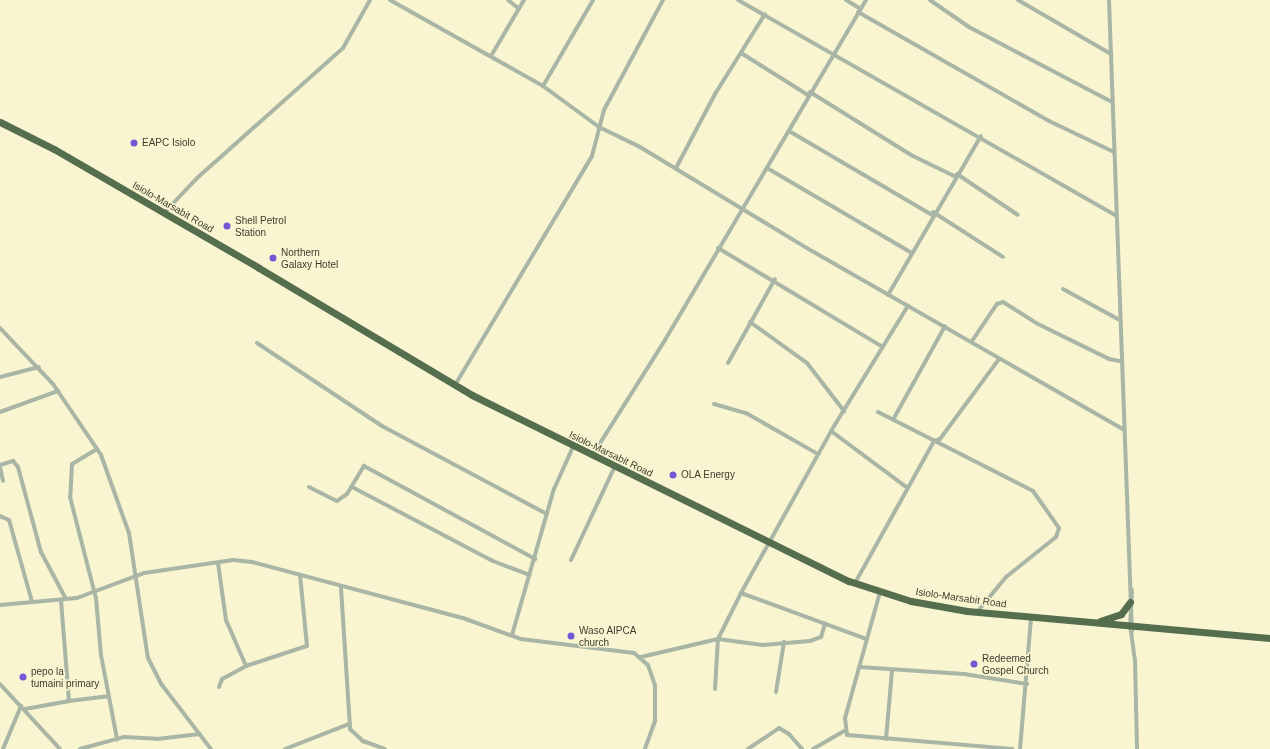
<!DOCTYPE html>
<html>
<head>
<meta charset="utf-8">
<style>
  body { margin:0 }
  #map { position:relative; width:1270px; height:749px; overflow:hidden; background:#f8f5d0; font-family:Arial,sans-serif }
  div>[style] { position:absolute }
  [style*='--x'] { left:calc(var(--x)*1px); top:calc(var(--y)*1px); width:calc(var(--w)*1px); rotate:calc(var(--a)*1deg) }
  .street>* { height:4px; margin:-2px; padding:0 2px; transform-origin:2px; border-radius:2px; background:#a9b5a5 }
  .highway>* { height:7px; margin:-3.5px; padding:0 3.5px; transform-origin:3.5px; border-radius:3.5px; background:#556e4e }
  .dots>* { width:11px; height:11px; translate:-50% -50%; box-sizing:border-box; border:2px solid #f8f5d0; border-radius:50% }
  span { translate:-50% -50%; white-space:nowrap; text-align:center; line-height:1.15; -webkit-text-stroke:3px #f8f5d0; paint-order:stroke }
  .poi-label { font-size:10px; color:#3e3d2e }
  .left { translate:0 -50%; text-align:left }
  .street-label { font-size:10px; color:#3e3d2e }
</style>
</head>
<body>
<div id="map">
  <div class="street">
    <i style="--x:390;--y:0;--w:176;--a:29.3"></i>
    <i style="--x:543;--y:86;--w:69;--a:36.2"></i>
    <i style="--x:599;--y:127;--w:46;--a:26"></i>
    <i style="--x:640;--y:147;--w:201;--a:31.2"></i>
    <i style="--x:812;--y:251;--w:358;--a:29.8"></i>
    <i style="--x:508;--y:0;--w:14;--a:39"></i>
    <i style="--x:738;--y:0;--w:434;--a:29.7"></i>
    <i style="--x:846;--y:0;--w:17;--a:31"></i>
    <i style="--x:930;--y:0;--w:47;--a:34.7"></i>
    <i style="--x:969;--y:27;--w:161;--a:27.7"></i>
    <i style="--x:1018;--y:0;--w:108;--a:30.1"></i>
    <i style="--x:1109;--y:0;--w:632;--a:87.92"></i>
    <i style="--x:858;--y:12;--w:220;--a:29.7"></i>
    <i style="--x:1049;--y:121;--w:72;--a:25.5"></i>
    <i style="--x:741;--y:53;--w:79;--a:32.1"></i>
    <i style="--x:491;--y:56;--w:65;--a:-59.5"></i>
    <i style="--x:543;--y:86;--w:99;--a:-59.8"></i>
    <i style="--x:810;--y:92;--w:121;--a:31.9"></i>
    <i style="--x:913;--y:156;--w:48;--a:26"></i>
    <i style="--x:789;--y:131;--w:166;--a:30.4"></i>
    <i style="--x:676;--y:168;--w:84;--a:-62.2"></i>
    <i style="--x:715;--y:94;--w:94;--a:-58"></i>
    <i style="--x:767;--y:168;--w:168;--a:30.4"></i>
    <i style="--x:957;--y:174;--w:73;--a:33.9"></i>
    <i style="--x:933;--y:212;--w:83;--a:32.7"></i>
    <i style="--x:164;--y:213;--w:47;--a:-46.7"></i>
    <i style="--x:196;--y:179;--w:197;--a:-41.7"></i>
    <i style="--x:343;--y:48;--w:55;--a:-60.6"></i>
    <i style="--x:718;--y:248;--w:192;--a:31"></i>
    <i style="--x:1063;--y:289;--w:63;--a:28.6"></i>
    <i style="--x:888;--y:295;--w:184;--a:-59.7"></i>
    <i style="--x:750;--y:322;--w:70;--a:35.7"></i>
    <i style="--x:807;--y:363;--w:61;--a:52.4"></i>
    <i style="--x:0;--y:328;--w:77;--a:46.6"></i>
    <i style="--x:53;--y:384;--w:86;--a:55.9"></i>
    <i style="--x:101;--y:455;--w:83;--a:70.3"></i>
    <i style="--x:129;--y:533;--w:126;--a:81.4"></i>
    <i style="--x:148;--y:658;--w:30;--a:63"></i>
    <i style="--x:162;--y:685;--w:81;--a:52.6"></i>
    <i style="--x:972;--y:341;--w:45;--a:-56"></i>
    <i style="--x:997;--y:304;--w:6;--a:-18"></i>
    <i style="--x:1003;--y:302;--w:41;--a:32.2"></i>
    <i style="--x:1038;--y:324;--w:79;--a:26.2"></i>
    <i style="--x:1109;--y:359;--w:11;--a:10"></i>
    <i style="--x:257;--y:343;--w:150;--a:33.6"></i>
    <i style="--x:382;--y:426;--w:187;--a:28.1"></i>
    <i style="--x:728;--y:363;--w:96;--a:-60.8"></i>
    <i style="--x:0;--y:377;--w:40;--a:-14.4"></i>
    <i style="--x:455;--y:385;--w:267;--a:-59.1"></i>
    <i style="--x:592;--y:156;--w:48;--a:-75.4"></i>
    <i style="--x:604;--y:110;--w:125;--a:-61.8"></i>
    <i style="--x:714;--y:404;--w:33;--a:16"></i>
    <i style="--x:746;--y:413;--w:83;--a:29.7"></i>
    <i style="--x:0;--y:412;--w:62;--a:-19.9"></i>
    <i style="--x:878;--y:412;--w:174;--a:27"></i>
    <i style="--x:1033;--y:491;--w:45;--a:54.9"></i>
    <i style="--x:1059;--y:528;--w:9;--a:108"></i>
    <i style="--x:1056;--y:537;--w:64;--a:141.3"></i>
    <i style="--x:1006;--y:577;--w:45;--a:129.6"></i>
    <i style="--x:894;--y:418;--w:105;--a:-61"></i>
    <i style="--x:831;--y:431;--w:94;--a:36.7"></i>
    <i style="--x:97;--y:449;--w:29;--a:149"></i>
    <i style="--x:72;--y:464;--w:33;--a:93"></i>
    <i style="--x:70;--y:497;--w:104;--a:75.6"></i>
    <i style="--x:96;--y:598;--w:57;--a:85"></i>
    <i style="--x:101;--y:655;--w:86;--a:79.2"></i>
    <i style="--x:592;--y:456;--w:137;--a:-57.8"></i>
    <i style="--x:665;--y:340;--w:395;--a:-59.4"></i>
    <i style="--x:0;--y:465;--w:14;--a:-17"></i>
    <i style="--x:13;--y:461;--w:8;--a:50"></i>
    <i style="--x:18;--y:467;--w:88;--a:74.9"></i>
    <i style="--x:41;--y:552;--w:53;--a:62"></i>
    <i style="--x:0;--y:467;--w:14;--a:78"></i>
    <i style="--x:309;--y:487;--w:31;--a:27"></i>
    <i style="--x:337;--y:501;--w:12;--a:-35"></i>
    <i style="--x:347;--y:494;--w:33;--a:-59"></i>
    <i style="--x:364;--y:466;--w:195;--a:28.5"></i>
    <i style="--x:352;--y:487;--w:159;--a:27.7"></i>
    <i style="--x:493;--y:561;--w:39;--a:21"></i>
    <i style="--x:0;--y:516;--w:10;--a:24"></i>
    <i style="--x:9;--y:520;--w:85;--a:74.3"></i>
    <i style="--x:571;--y:560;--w:104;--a:-64.9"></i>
    <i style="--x:218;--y:563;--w:58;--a:82"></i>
    <i style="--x:226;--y:620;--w:50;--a:66.5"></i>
    <i style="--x:855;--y:583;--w:162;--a:-60.9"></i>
    <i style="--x:934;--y:441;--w:6;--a:-18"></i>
    <i style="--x:940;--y:439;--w:99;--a:-53.6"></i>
    <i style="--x:341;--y:588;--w:141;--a:86.3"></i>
    <i style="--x:350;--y:729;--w:18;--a:43"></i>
    <i style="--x:363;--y:741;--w:23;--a:20"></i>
    <i style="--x:1132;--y:590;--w:35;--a:93"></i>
    <i style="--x:1130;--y:625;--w:35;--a:82"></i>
    <i style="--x:1135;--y:660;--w:89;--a:88.7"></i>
    <i style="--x:880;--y:592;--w:131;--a:105.5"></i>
    <i style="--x:845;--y:718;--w:17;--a:83"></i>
    <i style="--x:847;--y:735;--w:166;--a:4.8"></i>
    <i style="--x:741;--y:593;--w:134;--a:20.1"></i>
    <i style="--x:61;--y:600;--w:101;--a:85.5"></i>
    <i style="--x:69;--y:701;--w:39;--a:-7"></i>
    <i style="--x:0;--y:605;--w:77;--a:-5.2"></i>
    <i style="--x:77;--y:598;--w:72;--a:-20.5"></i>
    <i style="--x:144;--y:573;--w:90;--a:-8.3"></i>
    <i style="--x:233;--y:560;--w:19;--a:6"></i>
    <i style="--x:252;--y:562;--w:218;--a:14.9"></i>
    <i style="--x:463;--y:618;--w:62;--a:19.9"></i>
    <i style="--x:521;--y:639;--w:114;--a:7.1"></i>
    <i style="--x:634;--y:653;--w:18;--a:41"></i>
    <i style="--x:648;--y:665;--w:21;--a:71"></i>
    <i style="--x:655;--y:685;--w:36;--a:90"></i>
    <i style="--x:655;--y:721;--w:30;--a:110"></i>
    <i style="--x:512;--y:635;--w:152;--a:-74"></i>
    <i style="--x:554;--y:489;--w:46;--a:-65.7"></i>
    <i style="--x:641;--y:657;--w:79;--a:-13.2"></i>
    <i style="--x:718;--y:639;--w:45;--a:7.6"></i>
    <i style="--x:763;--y:645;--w:47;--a:-4.9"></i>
    <i style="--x:810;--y:641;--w:12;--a:-20"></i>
    <i style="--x:821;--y:637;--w:14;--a:-73"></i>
    <i style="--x:859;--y:667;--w:105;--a:3.8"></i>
    <i style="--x:964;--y:674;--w:64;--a:9"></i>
    <i style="--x:0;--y:684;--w:88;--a:47.3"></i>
    <i style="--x:219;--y:687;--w:9;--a:-69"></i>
    <i style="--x:222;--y:679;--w:27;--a:-28"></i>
    <i style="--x:246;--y:666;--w:64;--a:-18.2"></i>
    <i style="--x:307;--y:646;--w:71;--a:-95.6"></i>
    <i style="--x:715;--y:689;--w:50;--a:-86.6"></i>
    <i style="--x:718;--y:639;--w:51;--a:-63.4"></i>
    <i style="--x:741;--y:593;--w:185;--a:-60.9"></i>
    <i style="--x:831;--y:431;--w:147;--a:-58.4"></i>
    <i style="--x:776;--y:692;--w:51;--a:-80.9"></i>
    <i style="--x:25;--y:709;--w:45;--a:-10.3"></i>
    <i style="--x:886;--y:739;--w:69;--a:-85"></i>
    <i style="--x:3;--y:749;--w:47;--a:-67.3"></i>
    <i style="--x:80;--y:749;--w:46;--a:-15.3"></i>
    <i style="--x:124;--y:737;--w:33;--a:3"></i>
    <i style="--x:157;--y:739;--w:43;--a:-6.6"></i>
    <i style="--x:285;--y:749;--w:69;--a:-21.3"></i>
    <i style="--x:748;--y:749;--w:37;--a:-34"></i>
    <i style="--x:779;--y:728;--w:12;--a:31"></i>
    <i style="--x:789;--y:734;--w:20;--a:49"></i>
    <i style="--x:813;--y:749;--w:36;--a:-30"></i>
    <i style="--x:1020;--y:749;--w:132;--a:-85.2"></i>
  </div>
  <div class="highway">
    <i style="--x:0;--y:122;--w:60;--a:26.6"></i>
    <i style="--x:54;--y:149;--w:237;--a:30.1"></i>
    <i style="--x:259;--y:268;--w:248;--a:30.8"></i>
    <i style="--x:472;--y:395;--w:420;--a:26.3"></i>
    <i style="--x:849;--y:581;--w:65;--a:17.9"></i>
    <i style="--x:911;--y:601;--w:57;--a:10.1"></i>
    <i style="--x:967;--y:611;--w:304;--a:5.1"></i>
    <i style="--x:1100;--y:621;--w:22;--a:-18"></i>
    <i style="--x:1121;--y:614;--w:15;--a:-53"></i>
  </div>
  <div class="dots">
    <i style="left:134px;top:143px;background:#7259d3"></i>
    <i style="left:227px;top:226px;background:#7259d3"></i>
    <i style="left:273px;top:258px;background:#7259d3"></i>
    <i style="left:673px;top:475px;background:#7259d3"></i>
    <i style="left:571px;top:636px;background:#7259d3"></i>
    <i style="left:974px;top:664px;background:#7259d3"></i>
    <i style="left:23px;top:677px;background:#7259d3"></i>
  </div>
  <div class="poi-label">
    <span class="left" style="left:142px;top:143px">EAPC Isiolo</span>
    <span class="left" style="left:235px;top:226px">Shell Petrol<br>Station</span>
    <span class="left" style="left:281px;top:258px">Northern<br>Galaxy Hotel</span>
    <span class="left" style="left:681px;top:475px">OLA Energy</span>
    <span class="left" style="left:579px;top:636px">Waso AIPCA<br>church</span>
    <span class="left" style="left:982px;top:664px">Redeemed<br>Gospel Church</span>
    <span class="left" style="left:31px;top:677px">pepo la<br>tumaini primary</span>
  </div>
  <div class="street-label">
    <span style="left:173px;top:207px;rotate:30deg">Isiolo-Marsabit Road</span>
    <span style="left:611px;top:454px;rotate:26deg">Isiolo-Marsabit Road</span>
    <span style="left:961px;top:598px;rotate:8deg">Isiolo-Marsabit Road</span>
  </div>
</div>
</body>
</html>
